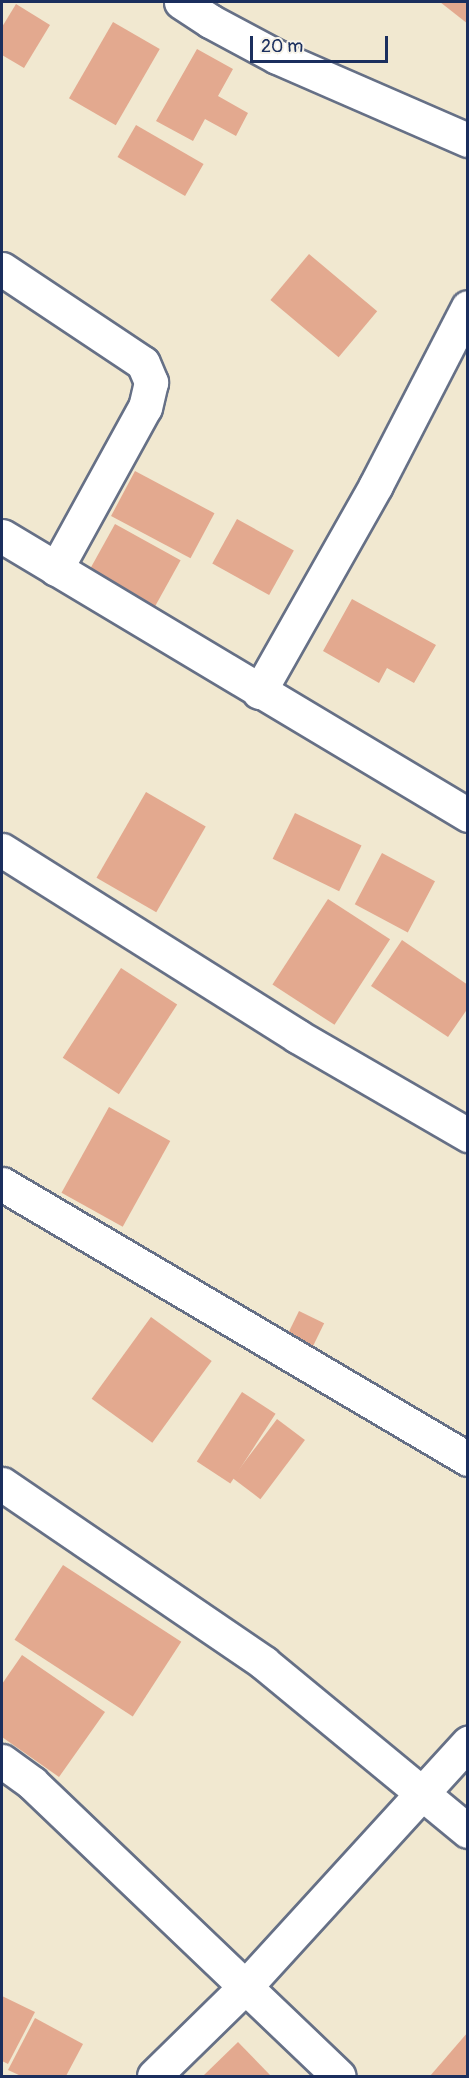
<!DOCTYPE html>
<html>
<head>
<meta charset="utf-8">
<style>
  body { margin:0 }
  #map { position:relative; width:469px; height:2078px; overflow:hidden; background:#f1e8d0; font-family:Pangolin,sans-serif }
  div>[style] { position:absolute }
  [style*='--x'] { left:calc(var(--x)*1px); top:calc(var(--y)*1px); width:calc(var(--w)*1px); rotate:calc(var(--a)*1deg) }
  .building>* { inset:0; background:#e3a98f; transform-origin:0 0 }
  .roads { filter:drop-shadow(2px 0 #667086) drop-shadow(-2px 0 #667086) drop-shadow(0 2px #667086) drop-shadow(0 -2px #667086) }
  .minor>* { height:33px; margin:-16.5px; padding:0 16.5px; transform-origin:16.5px; border-radius:16.5px; background:#fff }
  span { translate:-50% -50%; white-space:nowrap; text-align:center; line-height:1.15; -webkit-text-stroke:4.5px #f7f3e8; paint-order:stroke }
  .frame { position:absolute; inset:0; border:3px solid #1b2f5e; pointer-events:none }
  .scale { position:absolute; left:250px; top:36px; width:138px; height:27px; box-sizing:border-box; border:3px solid #1b2f5e; border-top:0; padding-left:8px; font-size:18px; line-height:21px; white-space:nowrap; color:#1b2f5e; -webkit-text-stroke:4px #f7f3e8; paint-order:stroke }
</style>
</head>
<body>
<div id="map">
  <div class="building">
    <i style="clip-path:polygon(440px 2px,468px 2px,468px 24px)"></i>
    <i style="clip-path:polygon(16px 4px,50px 25px,24px 68px,2px 55px,2px 27px)"></i>
    <i style="left:113px;top:22px;width:54px;height:88px;rotate:30deg"></i>
    <i style="clip-path:polygon(197px 49px,233px 69px,218px 96px,248px 113px,236px 136px,205px 119px,193px 141px,156px 121px)"></i>
    <i style="left:136px;top:125px;width:78px;height:37px;rotate:30deg"></i>
    <i style="left:309px;top:254px;width:89px;height:60px;rotate:40deg"></i>
    <i style="left:135px;top:471px;width:90px;height:51px;rotate:28deg"></i>
    <i style="left:237px;top:519px;width:65px;height:51px;rotate:29deg"></i>
    <i style="left:115px;top:524px;width:75px;height:56px;rotate:29deg"></i>
    <i style="clip-path:polygon(352px 599px,436px 645px,414px 683px,387px 668px,379px 683px,323px 651px)"></i>
    <i style="left:146px;top:792px;width:69px;height:99px;rotate:30deg"></i>
    <i style="left:295px;top:813px;width:74px;height:51px;rotate:26deg"></i>
    <i style="left:382px;top:853px;width:60px;height:58px;rotate:28deg"></i>
    <i style="left:328px;top:899px;width:74px;height:102px;rotate:33deg"></i>
    <i style="clip-path:polygon(402px 940px,468px 985px,468px 1008px,448px 1037px,371px 986px)"></i>
    <i style="left:121px;top:968px;width:67px;height:107px;rotate:33deg"></i>
    <i style="left:109px;top:1107px;width:70px;height:98px;rotate:29deg"></i>
    <i style="left:299px;top:1311px;width:28px;height:25px;rotate:26deg"></i>
    <i style="left:151px;top:1317px;width:75px;height:101px;rotate:36deg"></i>
    <i style="left:242px;top:1392px;width:40px;height:83px;rotate:33deg"></i>
    <i style="left:277px;top:1419px;width:35px;height:74px;rotate:37deg"></i>
    <i style="left:63px;top:1565px;width:141px;height:89px;rotate:33deg"></i>
    <i style="clip-path:polygon(22px 1655px,105px 1712px,59px 1777px,2px 1737px,2px 1684px)"></i>
    <i style="clip-path:polygon(2px 1996px,35px 2012px,8px 2064px,2px 2061px)"></i>
    <i style="clip-path:polygon(35px 2018px,83px 2044px,66px 2076px,21px 2076px,8px 2070px)"></i>
    <i style="clip-path:polygon(468px 2032px,468px 2076px,430px 2076px)"></i>
    <i style="clip-path:polygon(238px 2042px,271px 2076px,203px 2076px)"></i>
  </div>
  <div class="roads">
    <div class="minor">
      <i style="--x:181;--y:2;--w:35;--a:33"></i>
      <i style="--x:210;--y:21;--w:76;--a:28.2"></i>
      <i style="--x:277;--y:57;--w:208;--a:23.5"></i>
      <i style="--x:2;--y:269;--w:169;--a:33.7"></i>
      <i style="--x:143;--y:363;--w:21;--a:67"></i>
      <i style="--x:151;--y:382;--w:26;--a:103"></i>
      <i style="--x:145;--y:407;--w:185;--a:118.8"></i>
      <i style="--x:2;--y:536;--w:543;--a:30.91"></i>
      <i style="--x:259;--y:692;--w:238;--a:-60.5"></i>
      <i style="--x:376;--y:485;--w:200;--a:-62.7"></i>
      <i style="--x:2;--y:850;--w:349;--a:32.2"></i>
      <i style="--x:297;--y:1036;--w:198;--a:30.1"></i>
      <i style="--x:2;--y:1184;--w:541;--a:30.55"></i>
      <i style="--x:2;--y:1484;--w:317;--a:34.3"></i>
      <i style="--x:264;--y:1663;--w:264;--a:39.5"></i>
      <i style="--x:2;--y:1761;--w:37;--a:36"></i>
      <i style="--x:32;--y:1783;--w:424;--a:43.7"></i>
      <i style="--x:154;--y:2076;--w:127;--a:-44.4"></i>
      <i style="--x:245;--y:1987;--w:331;--a:-47.6"></i>
    </div>
  </div>
  <div class="frame"></div>
  <div class="scale">20 m</div>
</div>
</body>
</html>
